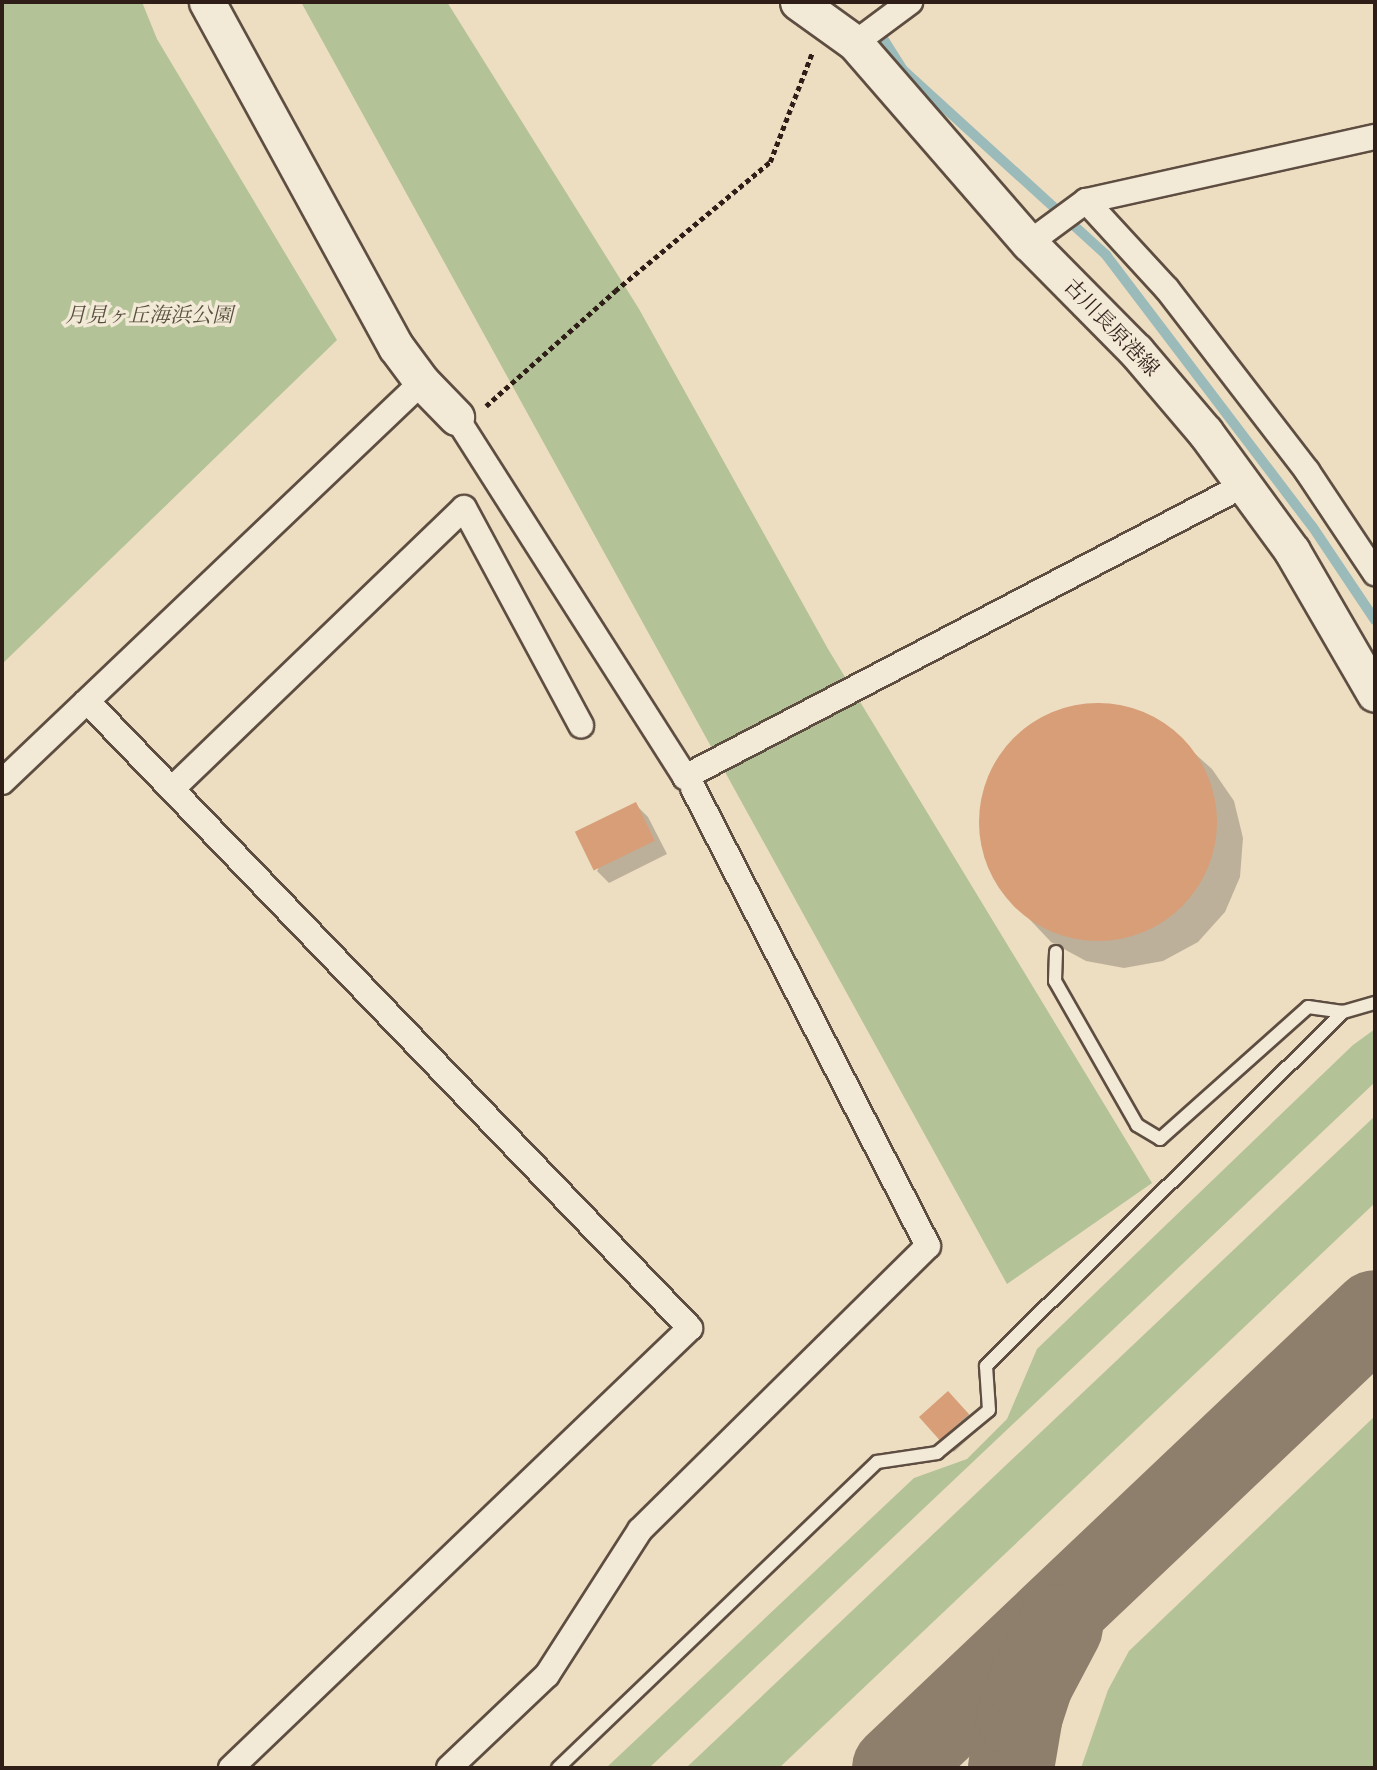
<!DOCTYPE html>
<html>
<head>
<meta charset="utf-8">
<style>
  body { margin:0 }
  #map { position:relative; width:1377px; height:1770px; overflow:hidden; background:#edddc1; font-family:"Libre Bodoni","Noto Serif JP",serif }
  div>[style] { position:absolute }
  [style*='--x'] { left:calc(var(--x)*1px); top:calc(var(--y)*1px); width:calc(var(--w)*1px); rotate:calc(var(--a)*1deg) }
  .green>* { inset:0; background:#b3c297 }
  .shadow>* { inset:0; background:#0003 }
  .stream>* { height:10px; margin:-5px; padding:0 5px; transform-origin:5px; border-radius:5px; background:#9bbaba }
  .taxiway>* { height:86px; margin:-43px; padding:0 43px; transform-origin:43px; border-radius:43px; background:#8e7e6c }
  .building>* { inset:0; background:#d79e77; transform-origin:0 0 }
  .round { border-radius:50% }
  .path>* { height:4.5px; margin-top:-2.25px; transform-origin:0; background:repeating-linear-gradient(90deg,#2f1e18 0 5px,transparent 0 8.5px) }
  .roads { filter:drop-shadow(2px 0 #5e4e42) drop-shadow(-2px 0 #5e4e42) drop-shadow(0 2px #5e4e42) drop-shadow(0 -2px #5e4e42) }
  .lane>* { height:12px; margin:-6px; padding:0 6px; transform-origin:6px; border-radius:6px; background:#f3e9d7 }
  .street>* { height:24px; margin:-12px; padding:0 12px; transform-origin:12px; border-radius:12px; background:#f3e9d7 }
  .secondary>* { height:35px; margin:-17.5px; padding:0 17.5px; transform-origin:17.5px; border-radius:17.5px; background:#f3e9d7 }
  span { translate:-50% -50%; white-space:nowrap; text-align:center; line-height:1.15; -webkit-text-stroke:7px #f3e9d7; paint-order:stroke }
  .park-label { font-size:21px; color:#574f3e; font-style:italic }
  .street-label { font-size:21px; color:#2f1e18 }
  .frame { position:absolute; inset:0; border:4px solid #2f1e18; pointer-events:none }
</style>
</head>
<body>
<div id="map">
  <div class="green">
    <i style="clip-path:polygon(2px 2px,142px 2px,157px 39px,337px 340px,2px 664px)"></i>
    <i style="clip-path:polygon(301px 2px,447px 2px,639px 309px,828px 649px,1152px 1183px,1007px 1284px)"></i>
    <i style="clip-path:polygon(1375px 1029px,1375px 1082px,649px 1768px,606px 1768px,914px 1478px,967px 1459px,1007px 1419px,1037px 1349px,1353px 1045px)"></i>
    <i style="clip-path:polygon(1375px 1116px,1375px 1203px,779px 1768px,686px 1768px)"></i>
    <i style="clip-path:polygon(1375px 1416px,1375px 1768px,1081px 1768px,1108px 1690px,1129px 1651px)"></i>
  </div>
  <div class="shadow">
    <i style="clip-path:polygon(1081px 706px,1119px 706px,1156px 719px,1212px 769px,1234px 801px,1243px 838px,1240px 877px,1225px 912px,1198px 942px,1163px 961px,1124px 968px,1086px 961px,1051px 942px,998px 886px,983px 849px,981px 810px,992px 772px,1014px 740px,1044px 717px)"></i>
    <i style="clip-path:polygon(635px 804px,648px 817px,667px 854px,609px 883px,597px 871px)"></i>
    <i style="clip-path:polygon(961px 1406px,981px 1427px,954px 1452px,941px 1439px)"></i>
  </div>
  <div class="stream">
    <i style="--x:877;--y:29;--w:49;--a:57.6"></i>
    <i style="--x:903;--y:70;--w:275;--a:42.3"></i>
    <i style="--x:1106;--y:255;--w:340;--a:52.8"></i>
    <i style="--x:1312;--y:526;--w:113;--a:56.2"></i>
  </div>
  <div class="taxiway">
    <i style="--x:895;--y:1768;--w:661;--a:-43.47"></i>
    <i style="--x:1011;--y:1768;--w:54;--a:-80.4"></i>
    <i style="--x:1020;--y:1715;--w:35;--a:-72"></i>
    <i style="--x:1031;--y:1682;--w:62;--a:-62.2"></i>
  </div>
  <div class="building">
    <i class="round" style="left:979px;top:703px;width:238px;height:238px"></i>
    <i style="left:636px;top:802px;width:43px;height:68px;rotate:64deg"></i>
    <i style="left:948px;top:1391px;width:31px;height:39px;rotate:48deg"></i>
  </div>
  <div class="path">
    <i style="--x:486;--y:406;--w:173;--a:-41.7"></i>
    <i style="--x:615;--y:291;--w:202;--a:-39.8"></i>
    <i style="--x:770;--y:162;--w:117;--a:-68.9"></i>
  </div>
  <div class="roads">
    <div class="lane">
      <i style="--x:1056;--y:952;--w:29;--a:92"></i>
      <i style="--x:1055;--y:981;--w:166;--a:60.3"></i>
      <i style="--x:1137;--y:1125;--w:27;--a:31"></i>
      <i style="--x:1160;--y:1139;--w:198;--a:-41.7"></i>
      <i style="--x:1308;--y:1007;--w:35;--a:8"></i>
      <i style="--x:558;--y:1768;--w:442;--a:-43.8"></i>
      <i style="--x:877;--y:1462;--w:61;--a:-8.5"></i>
      <i style="--x:937;--y:1453;--w:67;--a:-39.6"></i>
      <i style="--x:989;--y:1410;--w:44;--a:-93.9"></i>
      <i style="--x:986;--y:1366;--w:503;--a:-44.76"></i>
      <i style="--x:1343;--y:1012;--w:33;--a:-16"></i>
    </div>
    <div class="street">
      <i style="--x:855;--y:43;--w:69;--a:-36.7"></i>
      <i style="--x:1086;--y:201;--w:120;--a:47.4"></i>
      <i style="--x:1167;--y:289;--w:230;--a:52.4"></i>
      <i style="--x:1307;--y:471;--w:123;--a:56.3"></i>
      <i style="--x:1029;--y:243;--w:71;--a:-36.4"></i>
      <i style="--x:1086;--y:201;--w:296;--a:-12.5"></i>
      <i style="--x:456;--y:417;--w:427;--a:57.5"></i>
      <i style="--x:685;--y:777;--w:631;--a:-27.58"></i>
      <i style="--x:87;--y:701;--w:870;--a:46.12"></i>
      <i style="--x:690;--y:1328;--w:636;--a:136.21"></i>
      <i style="--x:2;--y:782;--w:580;--a:-43.6"></i>
      <i style="--x:172;--y:789;--w:405;--a:-43.9"></i>
      <i style="--x:464;--y:508;--w:247;--a:61.7"></i>
      <i style="--x:449;--y:1768;--w:135;--a:-43.5"></i>
      <i style="--x:547;--y:1675;--w:172;--a:-57.3"></i>
      <i style="--x:640;--y:1530;--w:404;--a:-44.6"></i>
      <i style="--x:928;--y:1246;--w:515;--a:-117.16"></i>
    </div>
    <div class="secondary">
      <i style="--x:207;--y:2;--w:393;--a:61.3"></i>
      <i style="--x:396;--y:347;--w:44;--a:53.4"></i>
      <i style="--x:422;--y:382;--w:49;--a:45.8"></i>
      <i style="--x:798;--y:2;--w:70;--a:35.7"></i>
      <i style="--x:855;--y:43;--w:265;--a:49"></i>
      <i style="--x:1029;--y:243;--w:152;--a:45.3"></i>
      <i style="--x:1136;--y:351;--w:106;--a:49.6"></i>
      <i style="--x:1205;--y:432;--w:147;--a:53.8"></i>
      <i style="--x:1292;--y:551;--w:165;--a:59.9"></i>
    </div>
  </div>
  <div class="park-label">
    <span style="left:149px;top:316px">月見ヶ丘海浜公園</span>
  </div>
  <div class="street-label">
    <span style="left:1111px;top:328px;rotate:46deg">古川長原港線</span>
  </div>
  <div class="frame"></div>
</div>
</body>
</html>
